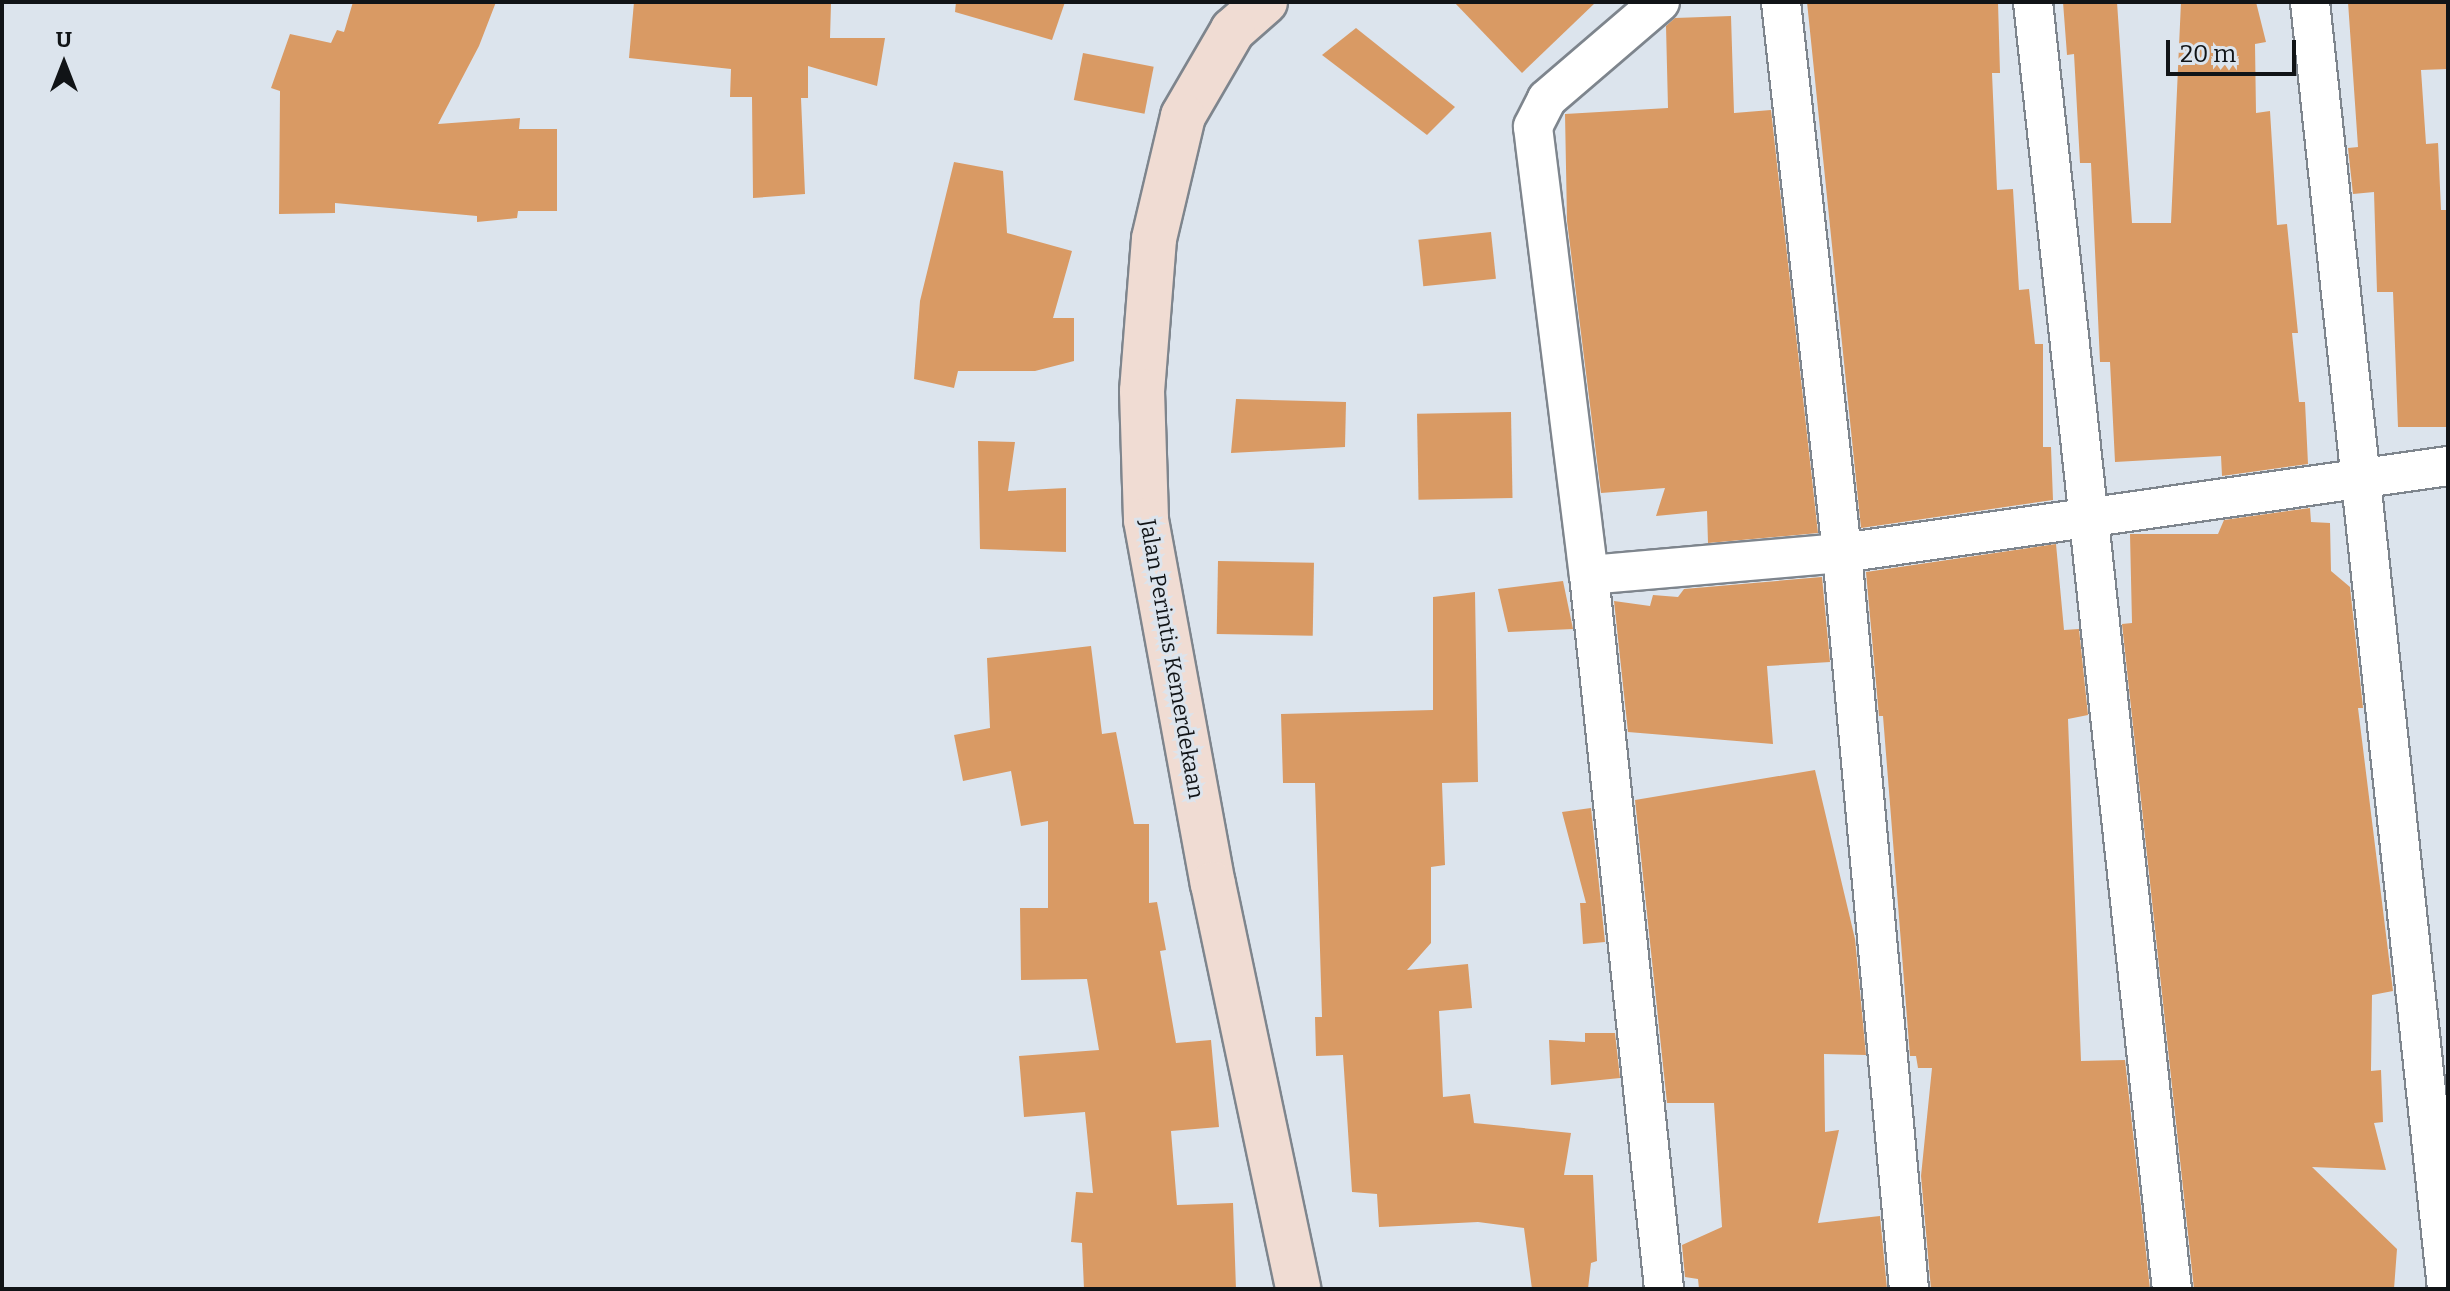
<!DOCTYPE html>
<html>
<head>
<meta charset="utf-8">
<style>
  body { margin:0 }
  #map { position:relative; width:2450px; height:1291px; overflow:hidden; background:#dce4ed; font-family:Bitter,serif }
  div>[style] { position:absolute }
  [style*='--x'] { left:calc(var(--x)*1px); top:calc(var(--y)*1px); width:calc(var(--w)*1px); rotate:calc(var(--a)*1deg) }
  .building>* { inset:0; background:#d99a64; transform-origin:0 0 }
  .roads { filter:drop-shadow(2px 0 #7e858d) drop-shadow(-2px 0 #7e858d) drop-shadow(0 2px #7e858d) drop-shadow(0 -2px #7e858d) }
  .street>* { height:38px; margin:-19px; padding:0 19px; transform-origin:19px; border-radius:19px; background:#fff }
  .secondary>* { height:44px; margin:-22px; padding:0 22px; transform-origin:22px; border-radius:22px; background:#f0dcd3 }
  span { translate:-50% -50%; white-space:nowrap; text-align:center; line-height:1.15; -webkit-text-stroke:6px #dce4ed; paint-order:stroke }
  .street-label { font-size:22px; color:#111417 }
  .frame { position:absolute; inset:0; border:4px solid #111417; pointer-events:none }
  .north { position:absolute; left:24px; top:24px; width:80px; height:80px; -webkit-text-stroke:6px #dce4ed; paint-order:stroke; rotate:0deg; font-size:22px; font-weight:700; line-height:32px; text-align:center; color:#111417 }
  .north::after { content:''; display:block; margin:auto; width:28px; height:36px; background:#111417; clip-path:polygon(50% 0,100% 100%,50% 72%,0 100%) }
  .scale { position:absolute; left:2166px; top:40px; width:130px; height:36px; box-sizing:border-box; border:4px solid #111417; border-top:0; padding-left:10px; font-size:24px; line-height:28px; white-space:nowrap; color:#111417; -webkit-text-stroke:6px #dce4ed; paint-order:stroke }
</style>
</head>
<body>
<div id="map">
  <div class="building">
    <i style="clip-path:polygon(353px 2px,496px 2px,479px 46px,438px 124px,520px 118px,519px 129px,557px 129px,557px 211px,518px 211px,517px 218px,477px 222px,477px 216px,335px 203px,335px 213px,279px 214px,280px 91px,271px 88px,290px 34px,331px 43px,337px 30px,344px 32px)"></i>
    <i style="clip-path:polygon(634px 2px,831px 4px,830px 38px,885px 38px,877px 86px,808px 66px,808px 98px,801px 98px,805px 194px,753px 198px,752px 97px,730px 97px,731px 69px,629px 58px)"></i>
    <i style="clip-path:polygon(956px 2px,1065px 2px,1052px 40px,955px 12px)"></i>
    <i style="clip-path:polygon(1454px 2px,1596px 2px,1522px 73px)"></i>
    <i style="clip-path:polygon(1807px 2px,1998px 2px,2000px 73px,1992px 73px,1997px 190px,2013px 189px,2019px 290px,2029px 289px,2035px 344px,2043px 344px,2043px 447px,2051px 447px,2053px 500px,1861px 528px)"></i>
    <i style="clip-path:polygon(2063px 2px,2117px 2px,2132px 223px,2171px 223px,2181px 2px,2256px 2px,2266px 42px,2255px 44px,2256px 113px,2270px 111px,2277px 225px,2287px 224px,2298px 333px,2292px 333px,2299px 402px,2305px 402px,2308px 464px,2222px 476px,2221px 456px,2115px 462px,2110px 362px,2100px 362px,2091px 163px,2080px 163px,2074px 54px,2067px 55px)"></i>
    <i style="clip-path:polygon(2348px 2px,2448px 2px,2448px 69px,2421px 70px,2426px 144px,2438px 143px,2441px 210px,2448px 210px,2448px 427px,2398px 427px,2393px 292px,2377px 292px,2374px 192px,2353px 194px,2348px 148px,2358px 147px)"></i>
    <i style="clip-path:polygon(1731px 16px,1734px 113px,1771px 110px,1818px 533px,1708px 543px,1707px 511px,1656px 516px,1665px 488px,1601px 493px,1567px 221px,1565px 114px,1668px 108px,1666px 26px,1675px 18px)"></i>
    <i style="clip-path:polygon(1356px 28px,1455px 107px,1427px 135px,1322px 55px)"></i>
    <i style="left:1083px;top:53px;width:72px;height:48px;rotate:11deg"></i>
    <i style="clip-path:polygon(954px 162px,1003px 171px,1007px 233px,1072px 251px,1053px 318px,1074px 318px,1074px 361px,1035px 371px,958px 371px,954px 388px,914px 379px,920px 301px)"></i>
    <i style="left:1491px;top:232px;width:47px;height:73px;rotate:84deg"></i>
    <i style="clip-path:polygon(1236px 399px,1346px 402px,1345px 447px,1231px 453px)"></i>
    <i style="left:1511px;top:412px;width:86px;height:94px;rotate:89deg"></i>
    <i style="clip-path:polygon(978px 441px,1015px 442px,1008px 491px,1066px 488px,1066px 552px,980px 549px)"></i>
    <i style="clip-path:polygon(2310px 508px,2311px 522px,2330px 523px,2331px 571px,2350px 587px,2363px 708px,2358px 708px,2393px 991px,2372px 995px,2371px 1071px,2381px 1070px,2383px 1122px,2374px 1123px,2386px 1170px,2312px 1167px,2397px 1249px,2394px 1289px,2194px 1289px,2122px 624px,2132px 623px,2130px 534px,2218px 534px,2224px 520px)"></i>
    <i style="clip-path:polygon(2056px 544px,2064px 630px,2079px 629px,2088px 715px,2068px 719px,2081px 1061px,2125px 1060px,2150px 1289px,1931px 1289px,1921px 1176px,1932px 1068px,1918px 1068px,1916px 1056px,1910px 1056px,1883px 716px,1879px 716px,1866px 572px)"></i>
    <i style="left:1218px;top:561px;width:96px;height:73px;rotate:1deg"></i>
    <i style="clip-path:polygon(1822px 577px,1830px 662px,1767px 666px,1773px 744px,1628px 732px,1614px 601px,1650px 606px,1653px 595px,1678px 597px,1684px 589px)"></i>
    <i style="clip-path:polygon(1563px 581px,1573px 629px,1508px 632px,1498px 589px)"></i>
    <i style="clip-path:polygon(1475px 592px,1478px 782px,1442px 783px,1445px 865px,1431px 867px,1431px 943px,1407px 970px,1468px 964px,1472px 1008px,1439px 1011px,1443px 1097px,1470px 1094px,1474px 1123px,1571px 1133px,1564px 1175px,1593px 1175px,1597px 1261px,1591px 1263px,1588px 1289px,1532px 1289px,1524px 1228px,1478px 1222px,1379px 1227px,1377px 1194px,1352px 1192px,1343px 1055px,1316px 1056px,1315px 1017px,1322px 1017px,1315px 783px,1283px 783px,1281px 714px,1433px 710px,1433px 597px)"></i>
    <i style="clip-path:polygon(1091px 646px,1102px 734px,1116px 732px,1134px 824px,1149px 824px,1149px 903px,1157px 902px,1166px 950px,1160px 951px,1176px 1043px,1211px 1040px,1219px 1127px,1171px 1131px,1177px 1205px,1233px 1203px,1236px 1289px,1084px 1289px,1082px 1243px,1071px 1242px,1076px 1192px,1093px 1193px,1085px 1112px,1024px 1117px,1019px 1056px,1099px 1050px,1087px 979px,1021px 980px,1020px 908px,1048px 908px,1048px 821px,1021px 826px,1011px 771px,963px 781px,954px 735px,990px 728px,987px 658px)"></i>
    <i style="clip-path:polygon(1815px 770px,1855px 939px,1866px 1055px,1824px 1054px,1825px 1132px,1839px 1130px,1818px 1223px,1880px 1216px,1887px 1289px,1699px 1289px,1698px 1279px,1685px 1277px,1682px 1245px,1722px 1227px,1714px 1103px,1667px 1103px,1635px 800px)"></i>
    <i style="clip-path:polygon(1591px 808px,1605px 942px,1583px 944px,1580px 903px,1586px 903px,1562px 812px)"></i>
    <i style="clip-path:polygon(1585px 1033px,1615px 1033px,1620px 1078px,1551px 1085px,1549px 1040px,1585px 1042px)"></i>
  </div>
  <div class="roads">
    <div class="street">
      <i style="--x:1660;--y:2;--w:149;--a:139.4"></i>
      <i style="--x:1547;--y:99;--w:31;--a:117"></i>
      <i style="--x:1533;--y:127;--w:451;--a:82.9"></i>
      <i style="--x:1589;--y:575;--w:718;--a:84"></i>
      <i style="--x:1781;--y:2;--w:554;--a:83.68"></i>
      <i style="--x:1842;--y:553;--w:739;--a:84.8"></i>
      <i style="--x:2033;--y:2;--w:1294;--a:83.84"></i>
      <i style="--x:2310;--y:2;--w:1294;--a:83.92"></i>
      <i style="--x:1589;--y:575;--w:254;--a:-5"></i>
      <i style="--x:1842;--y:553;--w:612;--a:-8.17"></i>
    </div>
    <div class="secondary">
      <i style="--x:1265;--y:2;--w:43;--a:138.8"></i>
      <i style="--x:1233;--y:30;--w:99;--a:120.2"></i>
      <i style="--x:1183;--y:116;--w:126;--a:103.3"></i>
      <i style="--x:1154;--y:239;--w:152;--a:94.5"></i>
      <i style="--x:1142;--y:391;--w:129;--a:88.2"></i>
      <i style="--x:1146;--y:520;--w:370;--a:79.6"></i>
      <i style="--x:1213;--y:884;--w:414;--a:78.1"></i>
    </div>
  </div>
  <div class="street-label">
    <span style="left:1172px;top:659px;rotate:80deg">Jalan Perintis Kemerdekaan</span>
  </div>
  <div class="frame"></div>
  <div class="north">U</div>
  <div class="scale">20 m</div>
</div>
</body>
</html>
